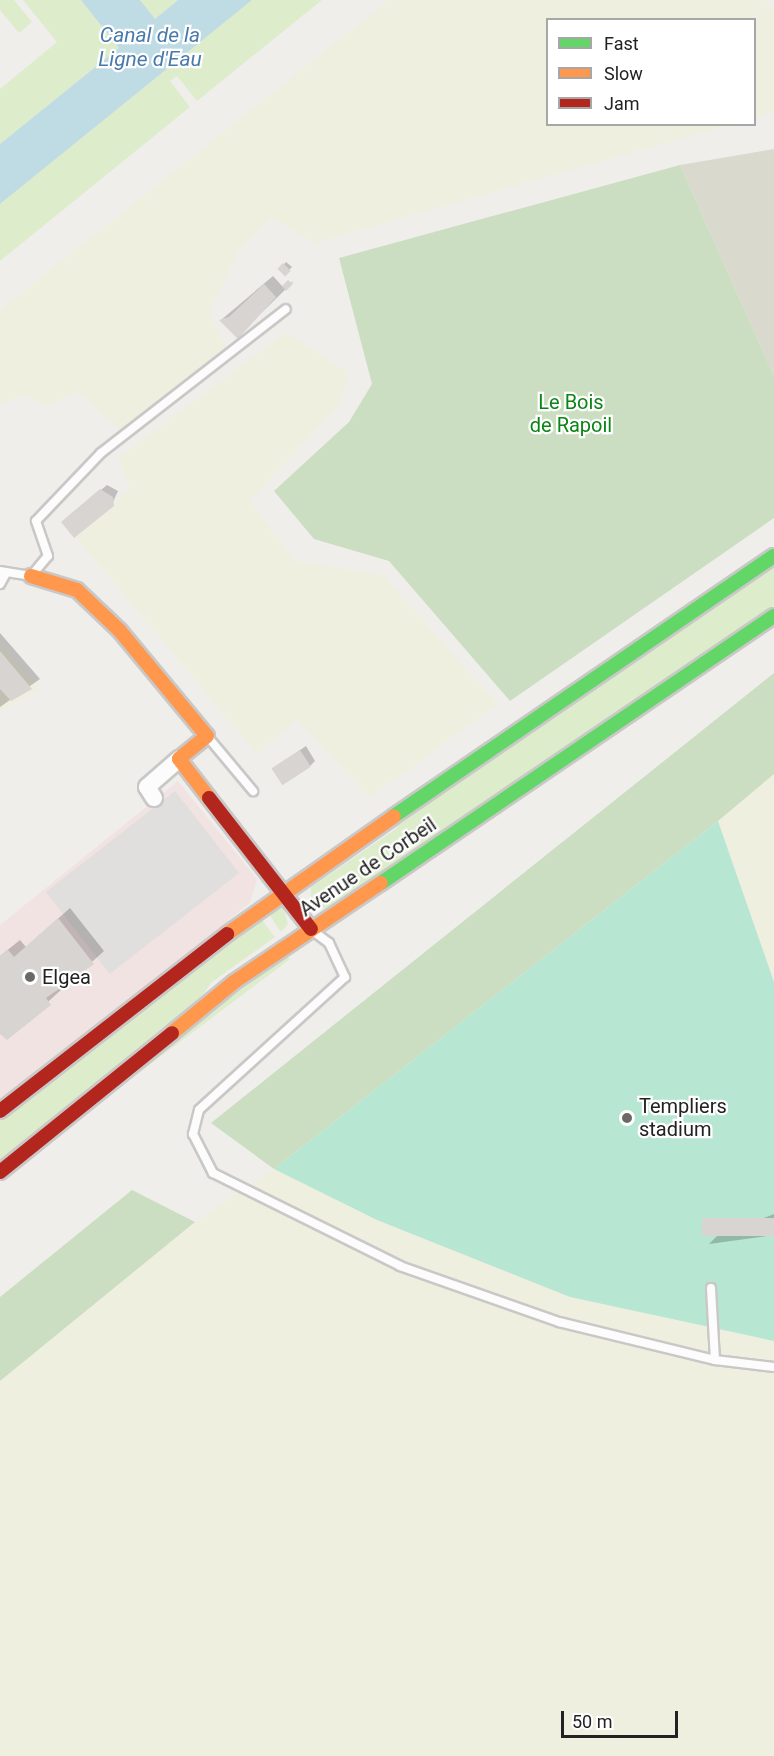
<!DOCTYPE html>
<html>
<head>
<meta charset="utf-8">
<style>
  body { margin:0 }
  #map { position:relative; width:774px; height:1756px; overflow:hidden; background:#f0eeeb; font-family:Roboto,sans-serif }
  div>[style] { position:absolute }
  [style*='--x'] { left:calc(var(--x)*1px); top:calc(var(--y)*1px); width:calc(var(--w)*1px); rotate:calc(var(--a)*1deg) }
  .commercial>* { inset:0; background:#f1e3e1 }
  .construction>* { inset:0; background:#d9d9cd }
  .farmland>* { inset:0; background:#efefdf }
  .grass>* { inset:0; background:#ddeccb; transform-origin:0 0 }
  .forest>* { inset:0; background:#cbdec1 }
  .pitch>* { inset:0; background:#b7e6d2 }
  .parking>* { inset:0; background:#e0dfde; transform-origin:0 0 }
  .water>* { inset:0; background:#bfdbe3 }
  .shadow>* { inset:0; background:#0003 }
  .building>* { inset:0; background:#d7d4d2; transform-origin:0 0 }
  .roads { filter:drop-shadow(2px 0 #c9c8c7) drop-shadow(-2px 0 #c9c8c7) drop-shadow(0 2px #c9c8c7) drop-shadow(0 -2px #c9c8c7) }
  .lane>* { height:8px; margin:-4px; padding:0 4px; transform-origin:4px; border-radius:4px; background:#fdfcfc }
  .street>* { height:16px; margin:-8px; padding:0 8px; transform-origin:8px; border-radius:8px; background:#fdfcfc }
  .fast>* { height:14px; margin:-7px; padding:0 7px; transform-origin:7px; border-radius:7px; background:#63d668 }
  .slow>* { height:14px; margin:-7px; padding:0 7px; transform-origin:7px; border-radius:7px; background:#ff974d }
  .jam>* { height:14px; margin:-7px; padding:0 7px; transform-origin:7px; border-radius:7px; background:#b3261e }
  .dots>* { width:16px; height:16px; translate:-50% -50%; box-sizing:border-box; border:3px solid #fff; border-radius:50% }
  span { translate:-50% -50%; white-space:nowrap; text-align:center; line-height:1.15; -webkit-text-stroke:4.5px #fff; paint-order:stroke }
  .park-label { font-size:20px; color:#0c8416 }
  .street-label { font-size:20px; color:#222 }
  .poi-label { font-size:20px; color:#222 }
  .left { translate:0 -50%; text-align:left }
  .water-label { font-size:21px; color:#4a7aab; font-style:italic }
  .legend { position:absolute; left:546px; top:18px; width:210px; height:108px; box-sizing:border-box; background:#fff; border:2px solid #a7a7a7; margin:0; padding:8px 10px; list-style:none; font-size:18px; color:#222 }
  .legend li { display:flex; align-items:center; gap:12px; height:30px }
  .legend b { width:30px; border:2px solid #a7a7a7 }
  .scale { position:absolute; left:561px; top:1711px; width:117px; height:27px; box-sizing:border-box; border:3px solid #222; border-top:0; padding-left:8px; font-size:18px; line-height:21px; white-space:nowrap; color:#222; -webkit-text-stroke:4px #fff; paint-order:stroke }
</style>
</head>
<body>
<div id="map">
  <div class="commercial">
    <i style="clip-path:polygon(178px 781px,257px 879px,250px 903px,0 1103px,0 925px)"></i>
  </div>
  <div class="construction">
    <i style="clip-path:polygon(774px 149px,774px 376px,680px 165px)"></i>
  </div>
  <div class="farmland">
    <i style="clip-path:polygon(389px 0,764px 0,774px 12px,774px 112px,755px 117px,754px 20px,548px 20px,548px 124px,730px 125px,315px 243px,271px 217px,238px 252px,209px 312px,226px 347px,121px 430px,76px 391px,47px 407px,26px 395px,0 404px,0 310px)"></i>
    <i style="clip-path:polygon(287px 332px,348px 373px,341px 402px,250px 501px,294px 561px,383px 575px,497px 704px,370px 798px,297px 719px,257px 754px,75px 536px,130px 489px,118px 458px)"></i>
    <i style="clip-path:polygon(0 643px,39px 689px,0 712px)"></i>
    <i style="clip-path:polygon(774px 774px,774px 982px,718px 821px)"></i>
    <i style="clip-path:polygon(274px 1169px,377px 1220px,570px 1297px,774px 1341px,774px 1756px,0 1756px,0 1381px,195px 1222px)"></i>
  </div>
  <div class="grass">
    <i style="clip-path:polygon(0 0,14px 0,32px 22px,19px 33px,0 10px)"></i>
    <i style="clip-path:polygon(23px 0,81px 0,119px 48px,0 144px,0 89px,57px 42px)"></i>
    <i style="clip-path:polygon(140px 0,178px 0,155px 19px)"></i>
    <i style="clip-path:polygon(252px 0,322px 0,197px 101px,177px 76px,170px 81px,190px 107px,0 261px,0 204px)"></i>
    <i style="clip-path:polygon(774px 566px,774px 606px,325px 910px,311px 904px,311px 887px,396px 829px,407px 815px)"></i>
    <i style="clip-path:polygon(283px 907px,288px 924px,281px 932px,266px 910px)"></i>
    <i style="clip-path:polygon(258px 915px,275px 937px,212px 982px,196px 1003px,0 1162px,0 1118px)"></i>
    <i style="left:287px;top:955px;width:5px;height:365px;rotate:53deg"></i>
  </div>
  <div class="forest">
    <i style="clip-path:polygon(680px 165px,774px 376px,774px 518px,510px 701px,389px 561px,314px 539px,274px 491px,349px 422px,372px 384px,339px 258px)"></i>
    <i style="clip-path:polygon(774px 673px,774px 774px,718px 821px,274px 1169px,211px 1123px)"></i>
    <i style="clip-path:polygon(132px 1190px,195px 1222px,0 1381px,0 1297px)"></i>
  </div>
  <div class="pitch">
    <i style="clip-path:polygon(718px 821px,774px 982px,774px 1341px,570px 1297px,377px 1220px,274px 1169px)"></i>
  </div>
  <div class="parking">
    <i style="left:175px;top:791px;width:104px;height:164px;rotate:52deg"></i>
  </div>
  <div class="water">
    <i style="clip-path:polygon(81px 0,140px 0,155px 19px,178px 0,252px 0,0 204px,0 144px,119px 48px)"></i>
  </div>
  <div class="shadow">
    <i style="clip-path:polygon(286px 262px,292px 267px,285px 274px,280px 269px)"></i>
    <i style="clip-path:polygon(273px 276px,283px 287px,294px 281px,246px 328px,221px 320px)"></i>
    <i style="clip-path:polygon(107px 485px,118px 491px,112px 504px,68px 517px)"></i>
    <i style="clip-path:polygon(0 633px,40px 679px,0 707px)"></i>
    <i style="clip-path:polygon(306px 746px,315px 761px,310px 766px,273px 768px)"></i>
    <i style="clip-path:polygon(70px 908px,104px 951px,8px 1038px,0 1032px,0 956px,20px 940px,26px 947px)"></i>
    <i style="clip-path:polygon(774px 1214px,774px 1235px,709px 1244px,717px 1236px)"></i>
  </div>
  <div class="building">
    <i style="left:283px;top:263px;width:11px;height:8px;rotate:45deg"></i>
    <i style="clip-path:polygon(288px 280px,293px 284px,286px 291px,282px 286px)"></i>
    <i style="clip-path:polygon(264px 284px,276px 297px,238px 339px,219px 320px,229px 317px)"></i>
    <i style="clip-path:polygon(100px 489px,113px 497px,114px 506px,74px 538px,61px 522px)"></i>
    <i style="clip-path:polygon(0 651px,32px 689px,11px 701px,0 689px)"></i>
    <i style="left:300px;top:750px;width:20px;height:34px;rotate:57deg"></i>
    <i style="clip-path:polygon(58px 918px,94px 964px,46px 998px,51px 1005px,7px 1040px,0 1034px,0 956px,8px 950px,14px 957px)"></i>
    <i style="left:774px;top:1218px;width:18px;height:72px;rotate:90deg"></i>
  </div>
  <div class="roads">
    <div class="lane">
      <i style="--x:0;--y:571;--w:31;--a:9"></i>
      <i style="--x:31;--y:576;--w:26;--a:-50"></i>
      <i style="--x:48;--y:556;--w:37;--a:-109"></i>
      <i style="--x:36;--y:521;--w:94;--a:-46.3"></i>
      <i style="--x:101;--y:453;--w:234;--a:-37.9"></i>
      <i style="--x:0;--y:584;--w:10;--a:-61"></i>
      <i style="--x:207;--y:736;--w:72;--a:50.1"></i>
      <i style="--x:313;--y:931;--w:20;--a:37"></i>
      <i style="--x:329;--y:943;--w:38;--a:65"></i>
      <i style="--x:345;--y:977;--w:197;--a:137.7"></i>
      <i style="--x:199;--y:1110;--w:25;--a:104"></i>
      <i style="--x:193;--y:1134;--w:44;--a:62.9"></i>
      <i style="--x:213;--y:1173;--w:209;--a:26.4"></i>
      <i style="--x:400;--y:1266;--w:169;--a:19.4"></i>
      <i style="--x:559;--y:1322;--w:161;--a:13.7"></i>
      <i style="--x:715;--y:1360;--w:72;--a:-93.2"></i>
      <i style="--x:715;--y:1360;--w:59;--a:6.8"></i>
    </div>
    <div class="street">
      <i style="--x:154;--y:798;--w:13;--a:-122"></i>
      <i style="--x:147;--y:787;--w:43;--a:-41.2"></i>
    </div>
    <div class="fast">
      <i style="--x:394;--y:816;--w:460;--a:-34.4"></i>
      <i style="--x:381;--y:883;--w:475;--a:-34.2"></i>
    </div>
    <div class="slow">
      <i style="--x:31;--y:576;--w:48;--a:16.9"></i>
      <i style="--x:77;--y:590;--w:59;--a:43.6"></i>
      <i style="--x:120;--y:631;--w:136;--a:50.4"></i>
      <i style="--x:207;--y:736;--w:36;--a:141"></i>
      <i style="--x:179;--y:759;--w:49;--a:52.4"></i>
      <i style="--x:227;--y:934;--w:204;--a:-35.2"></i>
      <i style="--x:172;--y:1033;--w:80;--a:-39.4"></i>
      <i style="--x:234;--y:982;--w:177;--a:-34"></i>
    </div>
    <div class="jam">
      <i style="--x:209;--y:798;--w:166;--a:52.1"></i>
      <i style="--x:0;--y:1111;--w:288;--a:-37.9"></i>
      <i style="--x:0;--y:1172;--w:221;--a:-38.9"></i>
    </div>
  </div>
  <div class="dots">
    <i style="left:30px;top:977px;background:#6a6968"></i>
    <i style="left:627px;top:1118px;background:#6a6968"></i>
  </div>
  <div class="park-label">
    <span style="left:571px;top:414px">Le Bois<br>de Rapoil</span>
  </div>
  <div class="street-label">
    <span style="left:368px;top:867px;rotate:-34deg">Avenue de Corbeil</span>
  </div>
  <div class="poi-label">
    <span class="left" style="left:42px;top:977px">Elgea</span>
    <span class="left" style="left:639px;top:1118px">Templiers<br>stadium</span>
  </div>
  <div class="water-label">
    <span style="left:150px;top:47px">Canal de la<br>Ligne d'Eau</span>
  </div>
  <ul class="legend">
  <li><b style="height:8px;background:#63d668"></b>Fast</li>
  <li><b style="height:8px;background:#ff974d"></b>Slow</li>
  <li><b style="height:8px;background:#b3261e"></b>Jam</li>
  </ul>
  <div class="scale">50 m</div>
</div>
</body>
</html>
